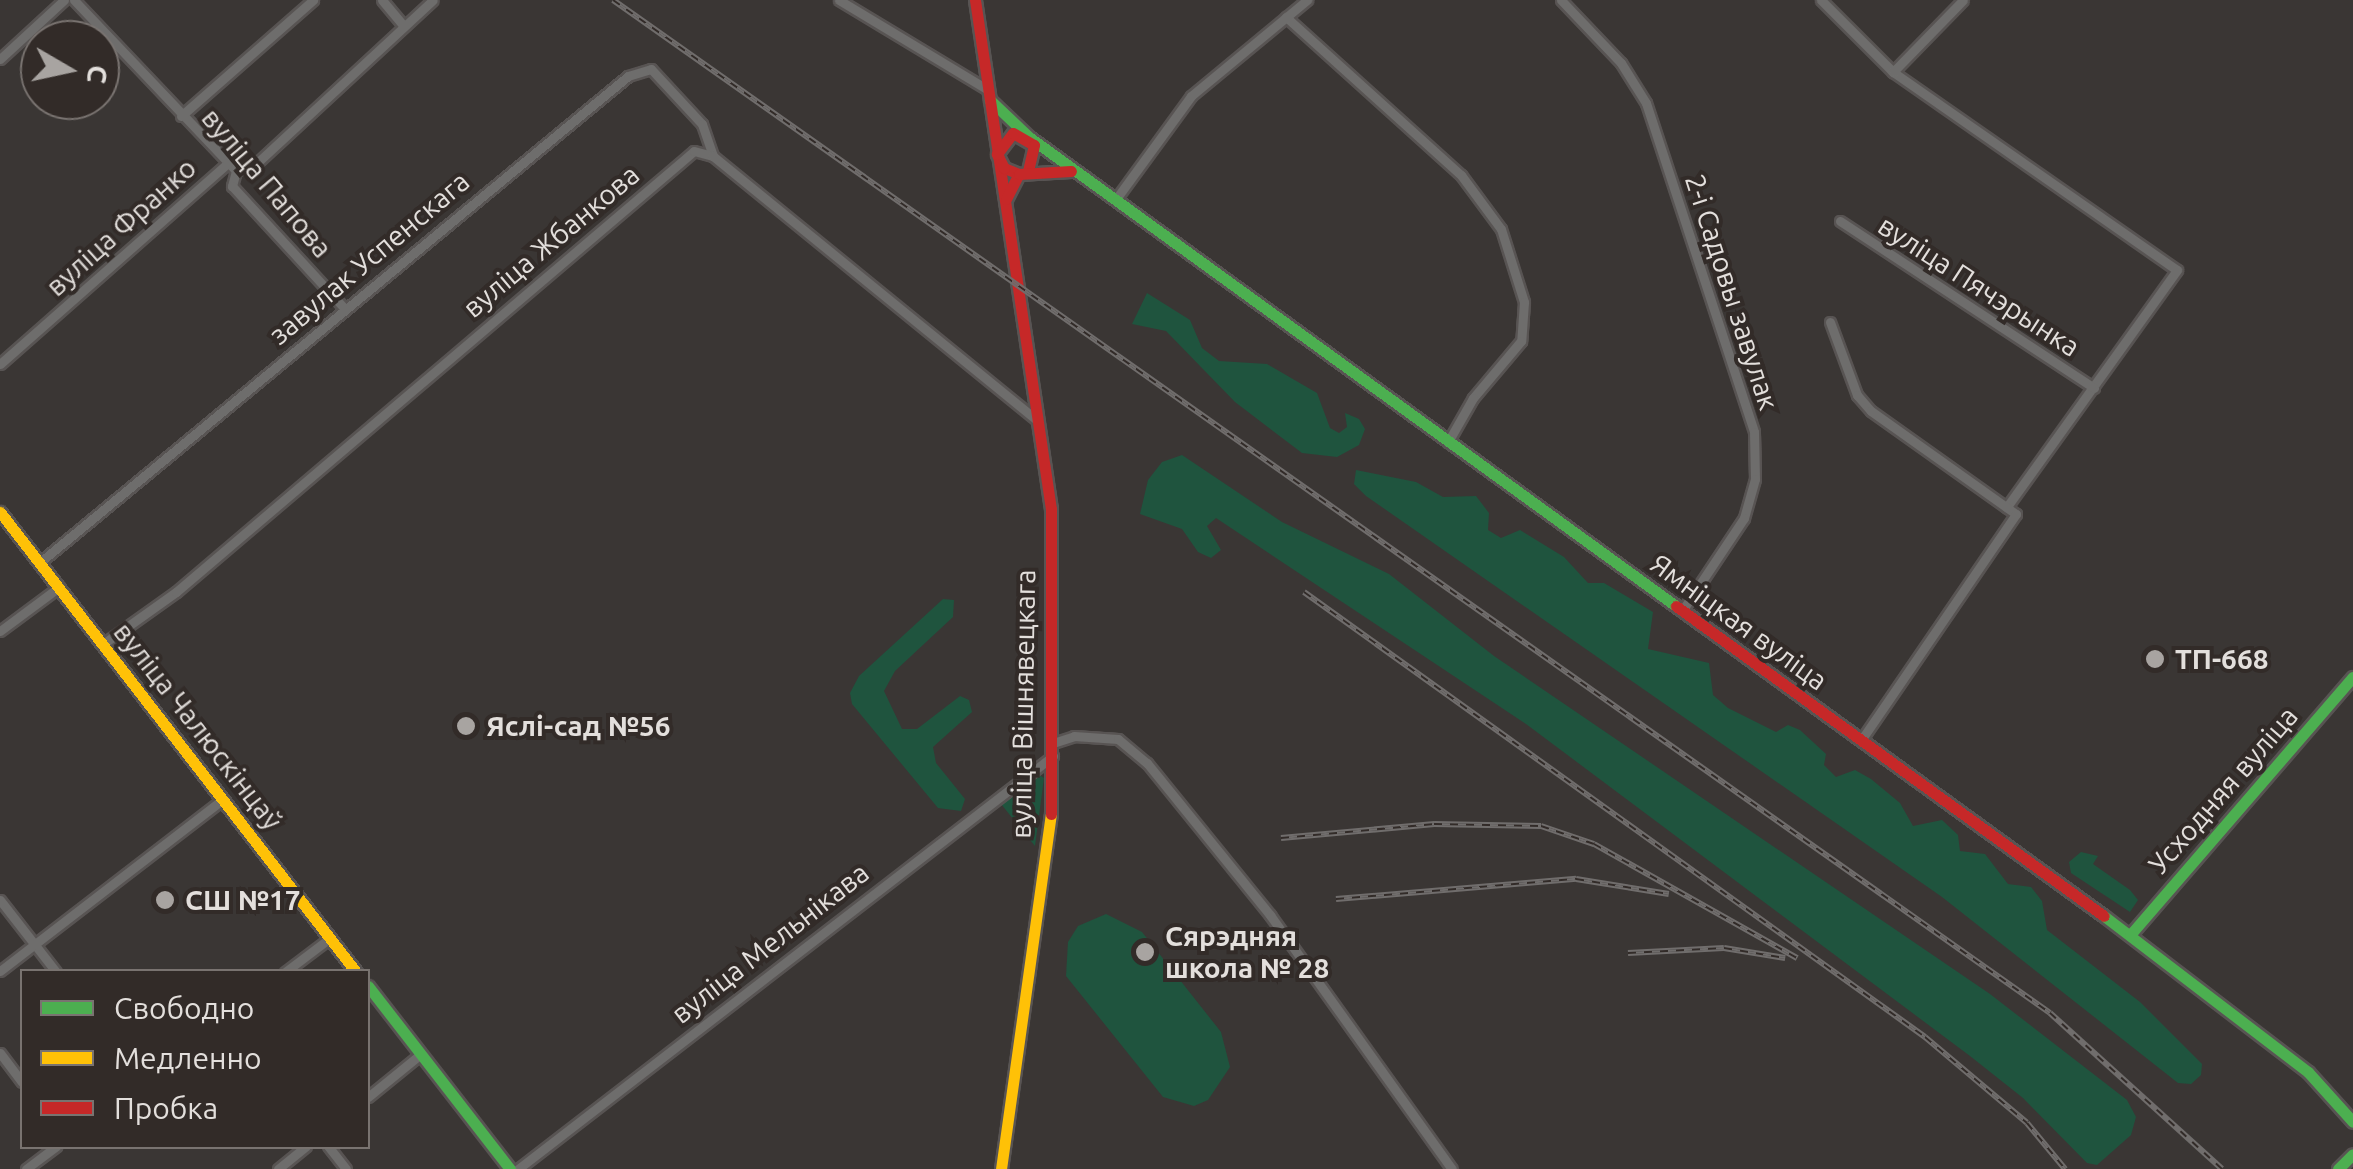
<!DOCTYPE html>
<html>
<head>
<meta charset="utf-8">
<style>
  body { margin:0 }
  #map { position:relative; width:2353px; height:1169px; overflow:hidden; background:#3a3634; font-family:Ubuntu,sans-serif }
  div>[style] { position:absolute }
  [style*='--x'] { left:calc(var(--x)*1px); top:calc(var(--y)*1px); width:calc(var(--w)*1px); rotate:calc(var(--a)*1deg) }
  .green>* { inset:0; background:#1f543e }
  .roads { filter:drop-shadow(2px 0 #585453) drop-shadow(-2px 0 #585453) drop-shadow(0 2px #585453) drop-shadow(0 -2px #585453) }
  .street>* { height:9px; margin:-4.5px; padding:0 4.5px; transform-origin:4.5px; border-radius:4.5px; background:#6e6d6c }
  .fast>* { height:11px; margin:-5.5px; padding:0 5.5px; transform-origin:5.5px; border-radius:5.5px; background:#4caf50 }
  .slow>* { height:11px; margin:-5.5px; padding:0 5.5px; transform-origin:5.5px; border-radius:5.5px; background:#ffc107 }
  .jam>* { height:11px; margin:-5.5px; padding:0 5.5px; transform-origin:5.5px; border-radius:5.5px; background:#c62828 }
  .rail>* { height:6px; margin-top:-3px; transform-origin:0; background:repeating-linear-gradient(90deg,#322b28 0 8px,#706d6c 0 16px); box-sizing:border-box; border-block:2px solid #706d6c }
  .dots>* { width:28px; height:28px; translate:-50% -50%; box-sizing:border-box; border:5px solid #322b28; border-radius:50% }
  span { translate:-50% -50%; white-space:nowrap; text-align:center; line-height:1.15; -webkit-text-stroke:8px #322b28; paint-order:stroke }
  .street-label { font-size:28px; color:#e3dfdc }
  .poi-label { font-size:28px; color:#e3dfdc; font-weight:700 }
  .left { translate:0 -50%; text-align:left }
  .legend { position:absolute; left:20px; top:969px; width:350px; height:180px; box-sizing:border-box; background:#322b28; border:2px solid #797370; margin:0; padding:12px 18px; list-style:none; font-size:30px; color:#e3dfdc }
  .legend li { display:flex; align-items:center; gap:20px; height:50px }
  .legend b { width:50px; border:2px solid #797370 }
  .north { position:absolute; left:20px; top:20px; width:100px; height:100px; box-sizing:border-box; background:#322b28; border:2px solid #797370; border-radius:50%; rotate:99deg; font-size:28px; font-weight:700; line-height:40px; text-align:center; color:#e3dfdc }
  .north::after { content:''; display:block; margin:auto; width:35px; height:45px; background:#a8a4a1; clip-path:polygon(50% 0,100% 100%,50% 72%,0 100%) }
</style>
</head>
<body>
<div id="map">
  <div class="green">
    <i style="clip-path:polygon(1147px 293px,1190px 320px,1202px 348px,1219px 361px,1267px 364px,1317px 393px,1330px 428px,1339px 433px,1347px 427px,1345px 413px,1359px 419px,1365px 429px,1359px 445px,1337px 457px,1302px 453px,1235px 402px,1166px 331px,1132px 324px)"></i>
    <i style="clip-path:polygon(1182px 455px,1282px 522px,1389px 574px,1494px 656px,1990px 994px,2127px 1100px,2136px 1117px,2131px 1135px,2097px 1165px,2087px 1163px,2023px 1098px,1970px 1056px,1526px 724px,1216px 518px,1207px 526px,1221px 550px,1211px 558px,1198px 552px,1182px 529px,1140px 514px,1148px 480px,1162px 462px)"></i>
    <i style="clip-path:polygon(1356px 470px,1416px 482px,1443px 497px,1476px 496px,1489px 513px,1488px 530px,1501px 538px,1520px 530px,1564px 557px,1588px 583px,1604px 583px,1653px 612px,1648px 649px,1709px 663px,1713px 695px,1728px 708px,1776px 732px,1788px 725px,1800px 730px,1826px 754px,1824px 765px,1836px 777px,1855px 770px,1871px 779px,1900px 803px,1913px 826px,1942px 820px,1958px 835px,1960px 851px,1985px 854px,2008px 884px,2031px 887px,2042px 901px,2047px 930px,2140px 1002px,2202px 1064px,2201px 1075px,2191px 1084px,2178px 1083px,1942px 897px,1366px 496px,1354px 484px)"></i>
    <i style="clip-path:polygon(943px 599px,954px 600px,953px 617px,895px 671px,884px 691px,902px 729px,917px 729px,960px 696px,969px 700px,972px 712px,933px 747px,936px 763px,965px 799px,961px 811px,938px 808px,852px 704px,850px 693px,859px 676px)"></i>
    <i style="clip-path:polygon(1036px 773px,1044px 778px,1035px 846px,1001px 804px)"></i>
    <i style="clip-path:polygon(2081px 852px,2098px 856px,2093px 864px,2130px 890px,2138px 900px,2130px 912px,2071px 873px,2069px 862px)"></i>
    <i style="clip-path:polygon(1106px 914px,1142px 932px,1221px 1032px,1230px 1067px,1208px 1100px,1194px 1106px,1163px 1097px,1066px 976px,1068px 942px,1078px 926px)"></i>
  </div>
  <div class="roads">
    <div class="street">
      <i style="--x:74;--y:0;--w:236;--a:46.5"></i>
      <i style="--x:236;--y:171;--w:16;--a:105"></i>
      <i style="--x:232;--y:186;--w:166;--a:47.4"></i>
      <i style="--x:382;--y:0;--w:31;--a:50"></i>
      <i style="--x:839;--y:0;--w:174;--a:31.1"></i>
      <i style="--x:1561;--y:0;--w:87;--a:46.4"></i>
      <i style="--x:1621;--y:63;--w:47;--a:58"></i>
      <i style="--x:1646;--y:103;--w:346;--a:71.8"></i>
      <i style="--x:1754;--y:432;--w:47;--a:88.8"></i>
      <i style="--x:1755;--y:479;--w:41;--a:105.8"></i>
      <i style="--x:1744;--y:518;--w:112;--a:123.7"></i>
      <i style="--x:1821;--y:0;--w:102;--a:45"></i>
      <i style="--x:1893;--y:72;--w:346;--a:34.9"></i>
      <i style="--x:2177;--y:270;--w:292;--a:125.7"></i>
      <i style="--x:1286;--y:17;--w:236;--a:42.1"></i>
      <i style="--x:1461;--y:175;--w:67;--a:53.5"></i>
      <i style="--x:1501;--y:229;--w:77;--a:72.5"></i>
      <i style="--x:1524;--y:302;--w:39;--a:94"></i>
      <i style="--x:1521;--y:341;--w:75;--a:130.1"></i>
      <i style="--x:1473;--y:398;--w:51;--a:119.6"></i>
      <i style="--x:0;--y:59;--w:87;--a:-42.7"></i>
      <i style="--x:1893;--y:72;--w:100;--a:-45.8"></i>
      <i style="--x:181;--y:116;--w:176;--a:-41.3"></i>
      <i style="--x:236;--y:171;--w:24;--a:-22"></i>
      <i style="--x:258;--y:162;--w:238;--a:-42.8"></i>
      <i style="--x:1116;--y:199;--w:127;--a:-53.9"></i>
      <i style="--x:1191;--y:96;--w:151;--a:-39.6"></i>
      <i style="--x:1840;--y:221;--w:304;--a:33.3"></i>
      <i style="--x:1830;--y:322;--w:78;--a:69.7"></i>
      <i style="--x:1857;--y:395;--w:21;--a:49"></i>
      <i style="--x:1871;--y:411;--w:178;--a:35.4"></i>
      <i style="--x:2016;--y:514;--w:274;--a:124.4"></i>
      <i style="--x:0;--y:364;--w:304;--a:-41.4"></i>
      <i style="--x:39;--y:563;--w:764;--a:-39.58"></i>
      <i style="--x:628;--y:76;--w:24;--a:-17"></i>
      <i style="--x:651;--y:69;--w:75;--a:47.2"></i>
      <i style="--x:702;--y:124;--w:34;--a:71"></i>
      <i style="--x:0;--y:631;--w:74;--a:-36.7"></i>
      <i style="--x:103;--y:644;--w:90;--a:-35.5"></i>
      <i style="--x:176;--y:592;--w:680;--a:-40.41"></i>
      <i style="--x:694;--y:151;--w:20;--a:15"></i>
      <i style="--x:713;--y:156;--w:416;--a:39.2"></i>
      <i style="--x:1053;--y:743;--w:22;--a:-18"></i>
      <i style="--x:1074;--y:736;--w:44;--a:3.9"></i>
      <i style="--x:1118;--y:739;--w:38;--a:40"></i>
      <i style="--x:1147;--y:763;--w:196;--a:51"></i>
      <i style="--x:1270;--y:915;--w:312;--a:54.4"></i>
      <i style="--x:0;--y:900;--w:91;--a:52.1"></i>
      <i style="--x:0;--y:971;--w:282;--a:-37.6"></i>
      <i style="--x:285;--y:972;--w:56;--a:-37.1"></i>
      <i style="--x:0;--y:1053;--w:36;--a:53"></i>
      <i style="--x:368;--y:1097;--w:68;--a:-39.1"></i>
      <i style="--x:328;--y:1146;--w:29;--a:52"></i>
      <i style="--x:26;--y:1169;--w:38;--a:-37"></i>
      <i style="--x:278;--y:1169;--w:36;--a:-39"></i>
      <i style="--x:518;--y:1169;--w:676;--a:-37.67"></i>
    </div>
    <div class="fast">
      <i style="--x:990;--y:100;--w:54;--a:43.5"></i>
      <i style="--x:1029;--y:137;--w:799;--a:35.94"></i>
      <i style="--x:2104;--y:916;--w:257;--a:37.4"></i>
      <i style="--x:2308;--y:1072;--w:67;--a:48"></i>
      <i style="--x:2130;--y:935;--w:341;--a:-49.2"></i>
      <i style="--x:368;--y:986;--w:232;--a:52.2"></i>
      <i style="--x:2338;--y:1169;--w:21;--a:-45"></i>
    </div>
    <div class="slow">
      <i style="--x:0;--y:512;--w:582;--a:52.26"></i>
      <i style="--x:1001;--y:1169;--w:359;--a:-82"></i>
    </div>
    <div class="jam">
      <i style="--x:975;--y:0;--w:515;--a:81.51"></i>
      <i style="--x:1051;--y:509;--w:305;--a:90"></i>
      <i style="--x:1019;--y:174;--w:16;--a:-158"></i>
      <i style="--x:1004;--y:168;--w:16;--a:-117"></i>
      <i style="--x:997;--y:154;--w:26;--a:-53"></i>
      <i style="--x:1013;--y:133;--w:24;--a:30"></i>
      <i style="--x:1034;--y:145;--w:28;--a:103"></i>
      <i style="--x:1006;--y:199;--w:28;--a:-63"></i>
      <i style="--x:1019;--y:174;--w:52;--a:-3.3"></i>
      <i style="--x:1676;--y:606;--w:528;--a:35.92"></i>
    </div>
  </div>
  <div class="rail">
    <i style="--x:613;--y:0;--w:1758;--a:35.18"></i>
    <i style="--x:2050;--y:1013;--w:232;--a:42.2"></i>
    <i style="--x:1304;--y:592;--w:764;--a:35.62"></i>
    <i style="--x:1925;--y:1037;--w:133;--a:40.1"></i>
    <i style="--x:2027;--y:1123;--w:60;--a:50.4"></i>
    <i style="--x:1281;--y:838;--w:154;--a:-5.2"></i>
    <i style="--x:1434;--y:824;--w:107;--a:1.1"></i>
    <i style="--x:1541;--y:826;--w:56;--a:18.8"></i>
    <i style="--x:1594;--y:844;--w:233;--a:29.3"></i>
    <i style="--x:1336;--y:899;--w:241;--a:-4.8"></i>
    <i style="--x:1576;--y:879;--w:94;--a:9.2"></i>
    <i style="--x:1628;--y:953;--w:96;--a:-3"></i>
    <i style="--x:1724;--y:948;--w:62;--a:9.3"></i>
  </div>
  <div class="dots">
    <i style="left:2155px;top:659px;background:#a8a4a1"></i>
    <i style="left:466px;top:726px;background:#a8a4a1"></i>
    <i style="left:165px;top:900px;background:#a8a4a1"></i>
    <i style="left:1145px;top:952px;background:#a8a4a1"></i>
  </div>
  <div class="street-label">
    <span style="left:267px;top:183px;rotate:50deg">вуліца Папова</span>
    <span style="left:121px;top:227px;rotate:-42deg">вуліца Франко</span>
    <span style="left:551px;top:241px;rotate:-40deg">вуліца Жбанкова</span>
    <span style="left:369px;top:258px;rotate:-40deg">завулак Успенскага</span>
    <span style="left:1979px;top:286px;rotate:33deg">вуліца Пячэрынка</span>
    <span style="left:1732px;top:292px;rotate:72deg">2-і Садовы завулак</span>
    <span style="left:1739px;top:622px;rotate:36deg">Ямніцкая вуліца</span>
    <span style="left:1023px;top:704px;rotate:-89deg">вуліца Вішнявецкага</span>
    <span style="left:198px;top:726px;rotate:52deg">вуліца Чалюскінцаў</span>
    <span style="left:2223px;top:790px;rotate:-49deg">Усходняя вуліца</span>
    <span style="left:770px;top:943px;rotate:-38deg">вуліца Мельнікава</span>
  </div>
  <div class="poi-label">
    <span class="left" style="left:2175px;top:659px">ТП-668</span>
    <span class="left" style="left:486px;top:726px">Яслі-сад №56</span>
    <span class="left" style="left:185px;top:900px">СШ №17</span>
    <span class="left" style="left:1165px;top:952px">Сярэдняя<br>школа № 28</span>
  </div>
  <ul class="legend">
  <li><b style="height:12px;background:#4caf50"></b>Свободно</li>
  <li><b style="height:12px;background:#ffc107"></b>Медленно</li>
  <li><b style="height:12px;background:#c62828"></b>Пробка</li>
  </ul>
  <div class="north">С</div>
</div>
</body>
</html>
